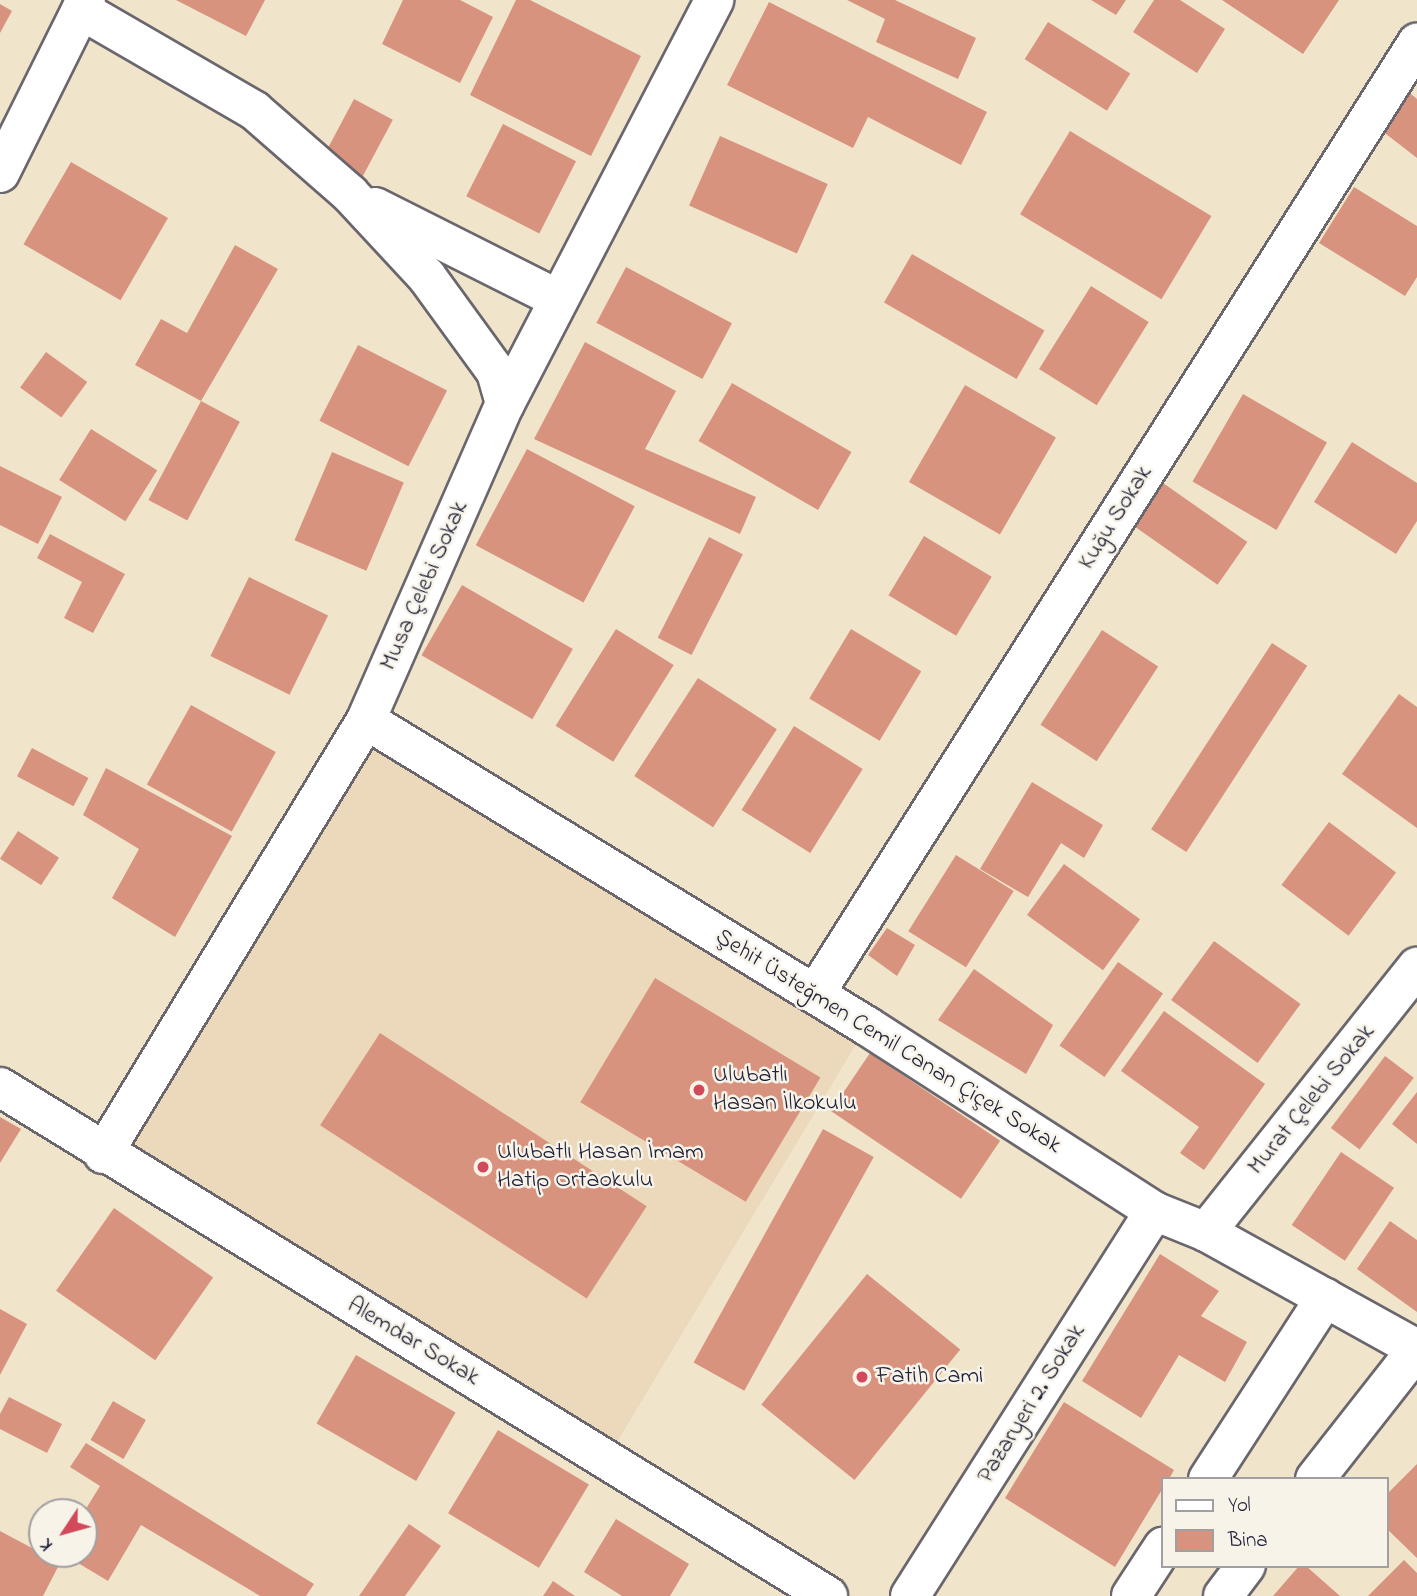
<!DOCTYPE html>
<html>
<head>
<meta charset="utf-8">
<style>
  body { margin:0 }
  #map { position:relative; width:1417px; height:1596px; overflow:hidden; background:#f0e5cb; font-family:"Indie Flower",sans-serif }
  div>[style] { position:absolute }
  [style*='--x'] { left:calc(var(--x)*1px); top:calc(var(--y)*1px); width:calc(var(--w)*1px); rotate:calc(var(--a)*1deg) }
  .built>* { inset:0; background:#ecd8ba; transform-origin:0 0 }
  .building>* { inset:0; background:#d8937e; transform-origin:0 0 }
  .roads { filter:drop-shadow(2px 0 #6a666d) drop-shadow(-2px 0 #6a666d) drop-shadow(0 2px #6a666d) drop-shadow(0 -2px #6a666d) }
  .minor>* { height:38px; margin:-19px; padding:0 19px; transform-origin:19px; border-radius:19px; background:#fff }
  .dots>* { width:19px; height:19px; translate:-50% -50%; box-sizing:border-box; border:4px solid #f7f3e8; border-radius:50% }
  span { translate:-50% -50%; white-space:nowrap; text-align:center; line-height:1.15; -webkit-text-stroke:5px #f7f3e8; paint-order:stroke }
  .street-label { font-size:24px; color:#22223b }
  .poi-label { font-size:24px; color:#22223b }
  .left { translate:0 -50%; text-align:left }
  .legend { position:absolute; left:1161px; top:1477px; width:228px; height:91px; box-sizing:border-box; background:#f7f3e8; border:2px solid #a29fa3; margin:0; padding:9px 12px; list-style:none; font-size:21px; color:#22223b }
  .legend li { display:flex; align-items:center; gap:14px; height:35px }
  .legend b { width:35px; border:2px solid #a29fa3 }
  .north { position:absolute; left:28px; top:1498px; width:70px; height:70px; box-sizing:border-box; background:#f7f3e8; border:2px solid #a29fa3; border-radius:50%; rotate:234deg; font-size:19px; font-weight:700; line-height:28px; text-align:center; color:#22223b }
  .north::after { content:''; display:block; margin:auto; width:24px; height:32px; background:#d1495b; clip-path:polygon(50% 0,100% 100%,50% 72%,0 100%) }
</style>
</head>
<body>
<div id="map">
  <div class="built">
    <i style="left:366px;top:720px;width:587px;height:507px;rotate:31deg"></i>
  </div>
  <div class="building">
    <i style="clip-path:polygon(176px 0,265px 0,246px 36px)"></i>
    <i style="clip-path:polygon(403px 0,460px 0,493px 17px,460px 83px,382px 44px)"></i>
    <i style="clip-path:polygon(516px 0,530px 0,641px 56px,591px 156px,470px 95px)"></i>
    <i style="clip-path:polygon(847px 0,895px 0,976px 38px,958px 79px,876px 42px,885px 19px)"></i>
    <i style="clip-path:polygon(1091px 0,1126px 0,1116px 15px)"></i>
    <i style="clip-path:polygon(1154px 0,1180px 0,1225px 29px,1197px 73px,1133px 32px)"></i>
    <i style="clip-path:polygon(1222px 0,1339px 0,1303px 54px)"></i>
    <i style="clip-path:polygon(769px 2px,987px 112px,961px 165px,868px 117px,853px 148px,727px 85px)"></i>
    <i style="clip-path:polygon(0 4px,12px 11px,0 33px)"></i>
    <i style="left:1048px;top:22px;width:97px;height:44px;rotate:32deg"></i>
    <i style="clip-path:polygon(1406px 90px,1417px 99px,1417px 158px,1377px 127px)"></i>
    <i style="left:354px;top:99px;width:44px;height:67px;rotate:28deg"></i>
    <i style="left:503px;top:124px;width:82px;height:81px;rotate:27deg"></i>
    <i style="left:1070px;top:131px;width:165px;height:97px;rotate:31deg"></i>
    <i style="left:720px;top:136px;width:118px;height:76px;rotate:24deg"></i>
    <i style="left:71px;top:162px;width:112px;height:95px;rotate:30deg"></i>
    <i style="clip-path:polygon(1354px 187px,1417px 226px,1417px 277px,1405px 296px,1319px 243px)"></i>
    <i style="clip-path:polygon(235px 245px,278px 269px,201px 401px,135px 365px,161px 319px,187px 333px)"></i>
    <i style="left:912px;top:254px;width:153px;height:56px;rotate:30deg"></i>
    <i style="left:626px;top:267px;width:120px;height:63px;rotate:28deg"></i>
    <i style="left:1091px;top:286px;width:68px;height:98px;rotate:32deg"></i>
    <i style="clip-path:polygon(585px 342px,676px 391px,645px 449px,756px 497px,740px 534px,534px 439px)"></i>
    <i style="left:358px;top:345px;width:100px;height:85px;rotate:27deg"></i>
    <i style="left:46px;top:352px;width:51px;height:44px;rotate:36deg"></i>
    <i style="left:732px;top:383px;width:138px;height:67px;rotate:30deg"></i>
    <i style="left:965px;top:385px;width:105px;height:112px;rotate:30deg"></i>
    <i style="left:1243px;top:394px;width:97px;height:101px;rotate:30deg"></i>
    <i style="left:201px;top:401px;width:44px;height:112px;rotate:28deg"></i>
    <i style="left:91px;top:429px;width:78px;height:60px;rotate:32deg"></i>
    <i style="clip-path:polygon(1352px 442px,1417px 483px,1417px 521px,1396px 554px,1314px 502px)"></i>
    <i style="left:527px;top:449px;width:122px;height:109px;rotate:28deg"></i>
    <i style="left:332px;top:452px;width:78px;height:96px;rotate:23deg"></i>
    <i style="clip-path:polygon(0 466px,62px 497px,38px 544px,0 525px)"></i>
    <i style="left:1163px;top:483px;width:103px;height:52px;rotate:35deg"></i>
    <i style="clip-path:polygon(50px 534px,125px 574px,93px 633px,64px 618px,82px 582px,37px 558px)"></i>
    <i style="left:924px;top:536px;width:79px;height:69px;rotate:31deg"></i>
    <i style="left:709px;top:537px;width:38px;height:113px;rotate:27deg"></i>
    <i style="left:249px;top:577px;width:88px;height:88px;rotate:26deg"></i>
    <i style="left:462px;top:585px;width:128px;height:81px;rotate:30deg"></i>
    <i style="left:616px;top:629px;width:68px;height:114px;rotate:32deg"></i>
    <i style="left:851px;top:629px;width:82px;height:81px;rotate:31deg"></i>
    <i style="left:1102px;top:630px;width:67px;height:113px;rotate:33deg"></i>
    <i style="left:1272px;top:643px;width:42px;height:222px;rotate:33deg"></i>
    <i style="left:698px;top:678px;width:94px;height:117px;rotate:33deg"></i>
    <i style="clip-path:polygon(1399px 694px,1417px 707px,1417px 828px,1342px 774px)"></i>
    <i style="left:191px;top:705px;width:97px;height:91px;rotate:29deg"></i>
    <i style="left:794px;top:726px;width:81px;height:99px;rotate:32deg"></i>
    <i style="left:32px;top:748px;width:64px;height:32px;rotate:28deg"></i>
    <i style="clip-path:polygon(106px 768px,232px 836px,175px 937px,112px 898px,139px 849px,83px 815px)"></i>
    <i style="clip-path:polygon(1032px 782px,1103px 825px,1084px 858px,1061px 843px,1028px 897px,980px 869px)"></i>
    <i style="left:1329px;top:822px;width:84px;height:79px;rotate:37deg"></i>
    <i style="left:18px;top:831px;width:49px;height:33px;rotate:33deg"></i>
    <i style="left:956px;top:855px;width:68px;height:90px;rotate:32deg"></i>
    <i style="left:1064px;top:864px;width:94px;height:63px;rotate:36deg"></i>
    <i style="clip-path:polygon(887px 928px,915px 945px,897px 976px,868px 955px)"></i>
    <i style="left:1214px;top:941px;width:107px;height:73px;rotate:36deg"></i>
    <i style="left:1118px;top:962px;width:55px;height:102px;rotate:35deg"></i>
    <i style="clip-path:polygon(974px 969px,1053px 1025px,1026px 1074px,938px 1020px)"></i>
    <i style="left:655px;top:978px;width:193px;height:145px;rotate:31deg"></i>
    <i style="clip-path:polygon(1164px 1011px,1265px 1084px,1204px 1170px,1180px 1153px,1199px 1127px,1121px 1071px)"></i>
    <i style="left:380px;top:1033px;width:318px;height:110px;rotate:33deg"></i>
    <i style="left:870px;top:1053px;width:157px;height:70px;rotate:34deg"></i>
    <i style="left:1385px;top:1056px;width:36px;height:90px;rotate:37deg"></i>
    <i style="clip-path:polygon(1417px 1092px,1417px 1144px,1392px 1124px)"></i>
    <i style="clip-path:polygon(0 1117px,21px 1129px,0 1163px)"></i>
    <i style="left:823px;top:1129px;width:58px;height:267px;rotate:29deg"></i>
    <i style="left:1341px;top:1152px;width:64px;height:88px;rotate:34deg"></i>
    <i style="left:114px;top:1208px;width:121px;height:101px;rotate:35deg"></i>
    <i style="clip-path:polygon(1390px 1221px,1417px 1240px,1417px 1312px,1357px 1269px)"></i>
    <i style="clip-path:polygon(1160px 1254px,1219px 1291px,1201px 1316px,1247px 1342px,1225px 1382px,1179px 1355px,1141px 1418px,1082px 1381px)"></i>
    <i style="left:867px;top:1274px;width:120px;height:168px;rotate:39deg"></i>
    <i style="clip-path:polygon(0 1309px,27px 1324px,0 1375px)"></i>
    <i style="left:356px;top:1355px;width:115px;height:79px;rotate:30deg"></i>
    <i style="clip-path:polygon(9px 1397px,62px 1424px,47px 1453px,0 1429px,0 1414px)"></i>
    <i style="left:113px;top:1401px;width:38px;height:45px;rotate:30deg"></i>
    <i style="clip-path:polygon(1064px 1402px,1174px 1470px,1169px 1479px,1163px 1479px,1163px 1488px,1115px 1567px,1005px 1498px)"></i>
    <i style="left:498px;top:1430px;width:106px;height:97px;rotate:31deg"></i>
    <i style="clip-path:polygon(86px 1443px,314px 1584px,306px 1596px,260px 1596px,141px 1525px,108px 1581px,63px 1554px,84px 1554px,84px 1512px,100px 1486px,70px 1467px)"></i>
    <i style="clip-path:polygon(1417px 1464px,1417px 1558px,1387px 1529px,1387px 1494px)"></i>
    <i style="clip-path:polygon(616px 1519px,689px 1564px,670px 1596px,622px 1596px,584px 1572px)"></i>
    <i style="clip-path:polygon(409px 1524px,441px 1546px,405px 1596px,359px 1596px)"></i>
    <i style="clip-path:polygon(0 1531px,60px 1563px,43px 1596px,0 1596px)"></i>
    <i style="clip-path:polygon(1404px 1560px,1417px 1573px,1417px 1596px,1368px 1596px)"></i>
    <i style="clip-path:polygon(1299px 1566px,1306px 1566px,1340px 1596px,1273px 1596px)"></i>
    <i style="clip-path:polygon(553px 1581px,575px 1596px,543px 1596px)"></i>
  </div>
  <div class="roads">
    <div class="minor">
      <i style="--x:81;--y:10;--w:201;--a:30.1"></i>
      <i style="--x:255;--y:111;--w:126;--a:41.1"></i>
      <i style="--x:350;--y:194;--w:113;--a:47.1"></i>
      <i style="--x:427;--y:277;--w:117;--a:54"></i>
      <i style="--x:496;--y:372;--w:33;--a:74"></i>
      <i style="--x:0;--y:173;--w:193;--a:-63.6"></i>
      <i style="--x:375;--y:207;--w:205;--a:26.7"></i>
      <i style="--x:366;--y:720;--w:587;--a:31.42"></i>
      <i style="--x:867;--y:1026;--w:341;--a:32.8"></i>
      <i style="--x:1154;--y:1211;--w:56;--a:22"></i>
      <i style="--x:1206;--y:1232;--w:241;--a:29"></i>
      <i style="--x:815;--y:994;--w:1126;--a:-57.67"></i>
      <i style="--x:0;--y:1087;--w:972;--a:31.58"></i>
      <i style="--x:103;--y:1154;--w:507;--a:-58.78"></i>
      <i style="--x:366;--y:720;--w:345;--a:-66.3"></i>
      <i style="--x:505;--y:404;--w:455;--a:-62.6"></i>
      <i style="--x:1206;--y:1232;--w:339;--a:-51.5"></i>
      <i style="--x:1208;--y:1479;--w:216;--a:-57.1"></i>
      <i style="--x:1315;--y:1479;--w:165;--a:-51.9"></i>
      <i style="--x:910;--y:1596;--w:456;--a:-57.6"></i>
      <i style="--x:1131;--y:1596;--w:59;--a:-56.9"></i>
      <i style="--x:1223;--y:1596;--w:38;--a:-53"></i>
    </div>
  </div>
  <div class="dots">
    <i style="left:699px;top:1090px;background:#d1495b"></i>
    <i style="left:483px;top:1167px;background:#d1495b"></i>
    <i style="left:862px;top:1377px;background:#d1495b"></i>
  </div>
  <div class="street-label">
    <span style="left:1116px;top:518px;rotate:-58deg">Kuğu Sokak</span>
    <span style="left:425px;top:586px;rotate:-66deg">Musa Çelebi Sokak</span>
    <span style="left:888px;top:1042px;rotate:32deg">Şehit Üsteğmen Cemil Canan Çiçek Sokak</span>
    <span style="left:1312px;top:1100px;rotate:-51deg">Murat Çelebi Sokak</span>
    <span style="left:413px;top:1342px;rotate:31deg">Alemdar Sokak</span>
    <span style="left:1032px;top:1404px;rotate:-58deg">Pazaryeri 2. Sokak</span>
  </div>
  <div class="poi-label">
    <span class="left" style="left:713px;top:1090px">Ulubatlı<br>Hasan İlkokulu</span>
    <span class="left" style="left:497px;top:1167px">Ulubatlı Hasan İmam<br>Hatip Ortaokulu</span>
    <span class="left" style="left:876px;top:1377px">Fatih Cami</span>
  </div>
  <ul class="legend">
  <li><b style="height:9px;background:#fff"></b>Yol</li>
  <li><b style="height:19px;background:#d8937e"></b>Bina</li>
  </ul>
  <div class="north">K</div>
</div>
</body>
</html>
